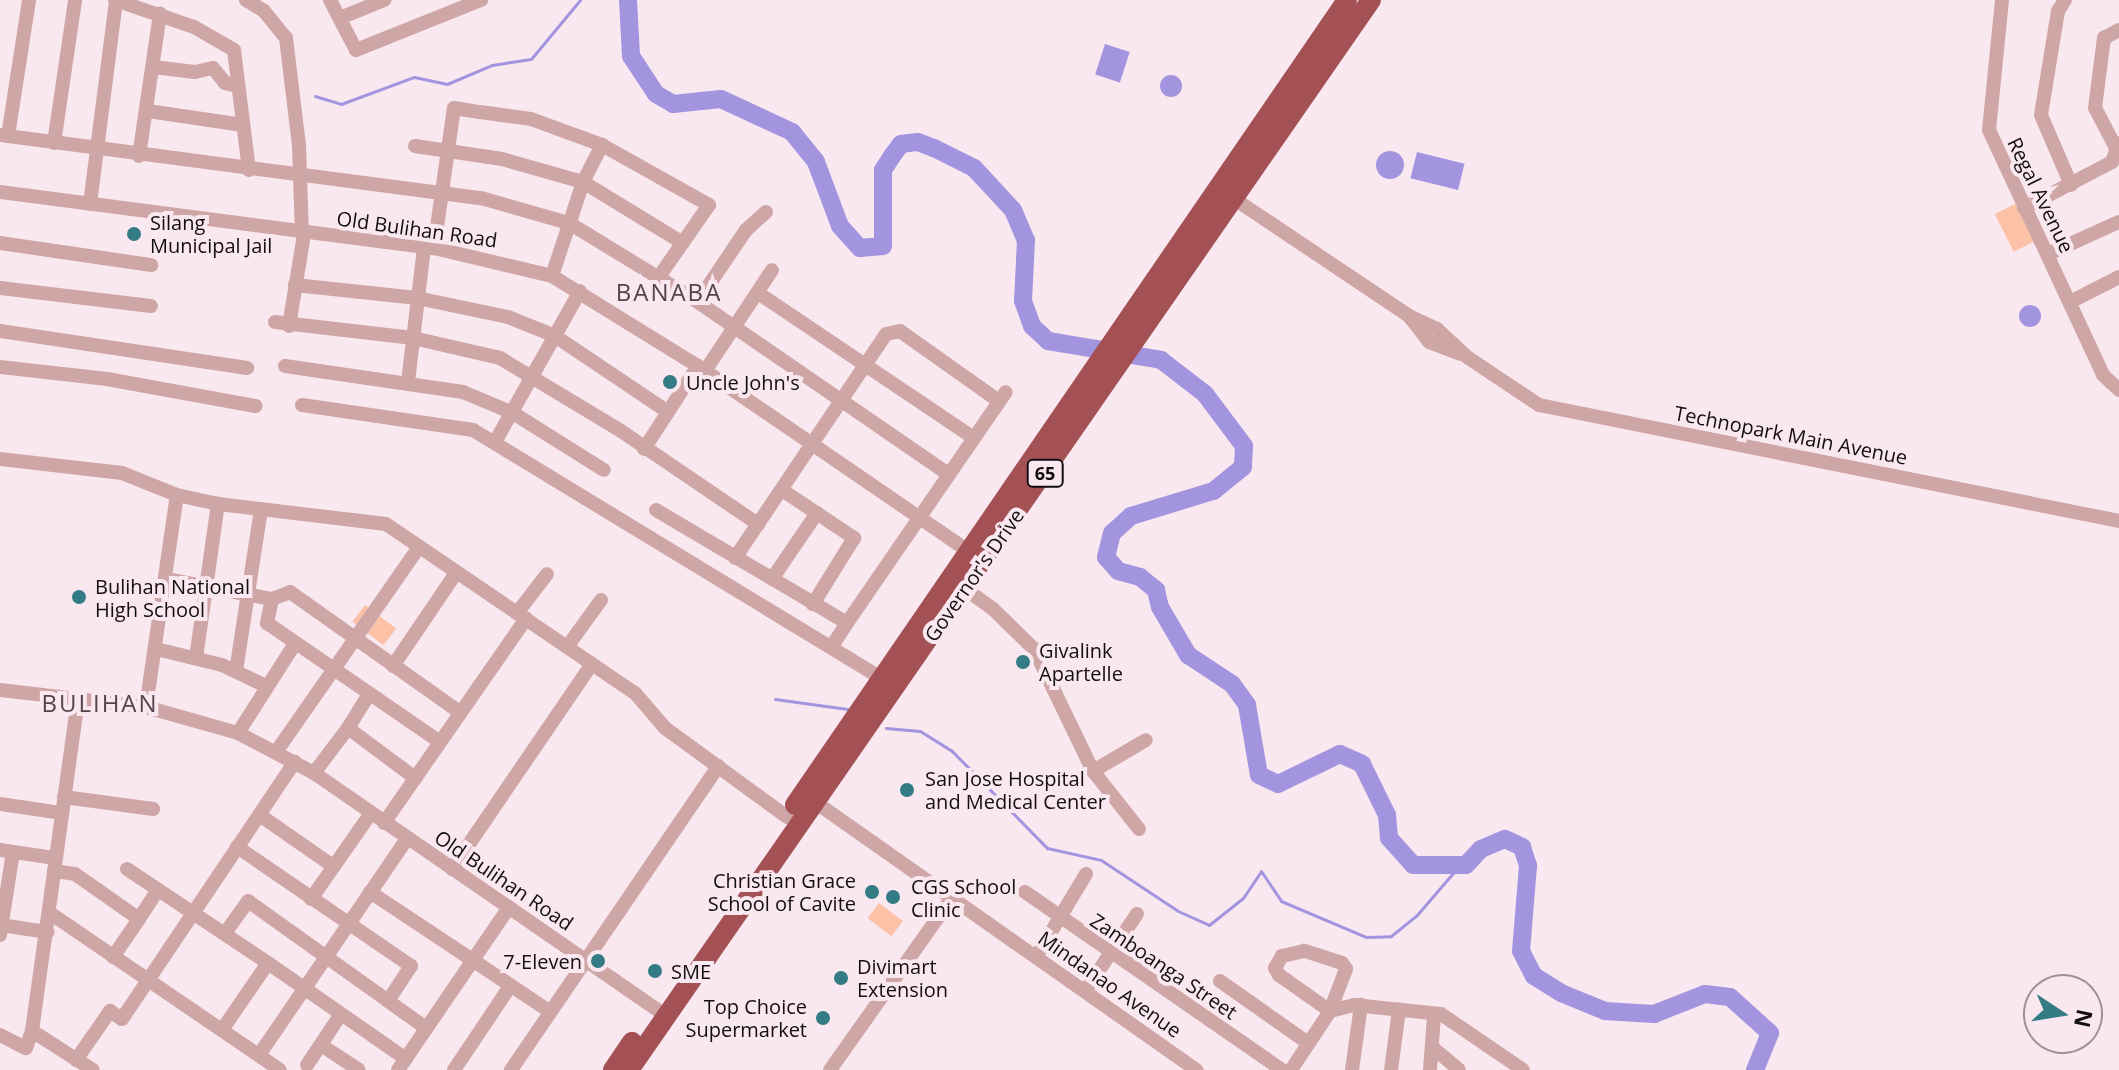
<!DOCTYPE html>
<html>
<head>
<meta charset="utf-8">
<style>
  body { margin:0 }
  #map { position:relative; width:2119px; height:1070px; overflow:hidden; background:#fae8f0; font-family:"Open Sans",sans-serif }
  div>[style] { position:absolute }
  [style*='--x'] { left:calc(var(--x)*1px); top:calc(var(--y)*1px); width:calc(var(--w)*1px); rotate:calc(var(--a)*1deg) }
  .green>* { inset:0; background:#fcc2a7; transform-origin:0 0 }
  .water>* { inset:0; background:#a394df; transform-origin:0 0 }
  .round { border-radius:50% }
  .stream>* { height:3px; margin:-1.5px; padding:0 1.5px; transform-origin:1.5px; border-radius:1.5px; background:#a394df }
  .river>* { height:18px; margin:-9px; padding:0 9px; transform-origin:9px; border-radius:9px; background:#a394df }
  .minor>* { height:14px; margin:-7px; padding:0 7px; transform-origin:7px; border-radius:7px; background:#cfa6a6 }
  .highway>* { height:20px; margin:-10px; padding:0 10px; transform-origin:10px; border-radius:10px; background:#a35155 }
  .dots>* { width:22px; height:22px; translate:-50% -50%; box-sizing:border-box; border:4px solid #fae8f0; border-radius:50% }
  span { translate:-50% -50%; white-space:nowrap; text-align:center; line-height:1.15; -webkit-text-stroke:8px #fae8f0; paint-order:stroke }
  .shield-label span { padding:2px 6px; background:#fae8f0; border:2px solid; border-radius:6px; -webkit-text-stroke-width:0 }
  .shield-label { font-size:18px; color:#130e10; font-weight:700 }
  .street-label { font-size:20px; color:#130e10 }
  .poi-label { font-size:20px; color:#130e10 }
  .left { translate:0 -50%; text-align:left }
  .right { translate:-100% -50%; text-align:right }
  .quarter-label { font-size:24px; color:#53454b; letter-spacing:2px }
  .north { position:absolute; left:2023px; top:974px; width:80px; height:80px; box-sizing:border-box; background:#fae8f0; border:2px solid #9e9196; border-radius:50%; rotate:102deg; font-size:22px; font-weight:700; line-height:32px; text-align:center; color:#130e10 }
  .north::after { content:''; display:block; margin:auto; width:28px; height:36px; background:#347b85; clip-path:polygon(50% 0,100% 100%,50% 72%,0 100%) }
</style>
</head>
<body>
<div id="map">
  <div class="green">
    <i style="left:2017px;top:203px;width:42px;height:25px;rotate:63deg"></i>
    <i style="left:365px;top:605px;width:39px;height:21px;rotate:37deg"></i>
    <i style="left:879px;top:903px;width:30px;height:19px;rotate:37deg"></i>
  </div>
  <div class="water">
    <i style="left:1105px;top:44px;width:26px;height:32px;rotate:18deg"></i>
    <i class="round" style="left:1160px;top:75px;width:22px;height:22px"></i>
    <i class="round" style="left:1376px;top:151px;width:28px;height:28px"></i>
    <i style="left:1417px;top:152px;width:49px;height:27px;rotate:14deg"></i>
    <i class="round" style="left:2019px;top:305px;width:22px;height:22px"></i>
  </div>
  <div class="stream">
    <i style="--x:315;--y:96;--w:27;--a:17"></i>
    <i style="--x:341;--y:104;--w:78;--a:-20.3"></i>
    <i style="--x:414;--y:77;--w:34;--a:12"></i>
    <i style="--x:447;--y:84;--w:49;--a:-22.9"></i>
    <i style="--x:492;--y:65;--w:39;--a:-9"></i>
    <i style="--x:531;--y:59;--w:77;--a:-50.3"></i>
    <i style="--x:775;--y:699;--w:73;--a:7.9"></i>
    <i style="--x:886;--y:728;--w:34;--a:5"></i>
    <i style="--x:920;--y:731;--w:38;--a:32"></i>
    <i style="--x:952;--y:751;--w:136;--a:45.6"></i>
    <i style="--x:1047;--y:848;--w:55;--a:12.5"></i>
    <i style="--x:1101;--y:860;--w:92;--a:33.5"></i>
    <i style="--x:1178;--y:911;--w:34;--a:24"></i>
    <i style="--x:1209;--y:925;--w:43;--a:-38.5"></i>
    <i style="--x:1243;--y:898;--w:32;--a:-56"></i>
    <i style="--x:1261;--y:871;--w:36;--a:56"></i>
    <i style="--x:1281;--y:901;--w:92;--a:23"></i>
    <i style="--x:1366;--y:937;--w:25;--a:-2"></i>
    <i style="--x:1391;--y:936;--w:32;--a:-39"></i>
    <i style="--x:1416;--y:916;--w:66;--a:-49.3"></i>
  </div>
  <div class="river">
    <i style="--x:628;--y:0;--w:56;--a:86.9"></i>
    <i style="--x:631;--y:56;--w:45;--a:56.7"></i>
    <i style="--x:656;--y:94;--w:20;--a:30"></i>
    <i style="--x:673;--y:104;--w:48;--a:-5.9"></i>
    <i style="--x:721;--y:99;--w:78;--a:24.9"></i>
    <i style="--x:792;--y:132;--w:38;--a:51"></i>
    <i style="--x:816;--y:162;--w:68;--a:69.4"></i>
    <i style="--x:840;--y:226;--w:30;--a:48"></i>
    <i style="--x:860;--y:248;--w:23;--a:-5"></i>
    <i style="--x:883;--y:246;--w:76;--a:-90"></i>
    <i style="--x:883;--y:170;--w:17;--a:-57"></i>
    <i style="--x:892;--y:156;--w:15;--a:-53"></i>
    <i style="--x:901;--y:144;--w:17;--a:-7"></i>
    <i style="--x:918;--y:142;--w:17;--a:21"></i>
    <i style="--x:934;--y:148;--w:45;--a:26.6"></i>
    <i style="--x:974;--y:168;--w:57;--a:47.1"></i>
    <i style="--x:1013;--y:210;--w:33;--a:67"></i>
    <i style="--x:1026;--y:240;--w:61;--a:92.8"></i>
    <i style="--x:1023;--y:301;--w:27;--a:70"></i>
    <i style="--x:1032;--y:326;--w:22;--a:43"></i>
    <i style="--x:1048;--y:341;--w:115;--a:9.5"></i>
    <i style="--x:1161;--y:360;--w:56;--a:37.7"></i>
    <i style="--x:1205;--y:394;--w:65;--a:53.1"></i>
    <i style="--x:1244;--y:446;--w:21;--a:93"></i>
    <i style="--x:1243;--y:467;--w:38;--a:141"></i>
    <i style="--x:1213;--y:491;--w:86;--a:163"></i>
    <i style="--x:1131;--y:516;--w:25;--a:138"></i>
    <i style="--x:1112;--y:533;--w:25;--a:104"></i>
    <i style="--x:1106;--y:557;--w:18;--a:49"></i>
    <i style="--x:1118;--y:571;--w:23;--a:15"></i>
    <i style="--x:1140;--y:577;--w:21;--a:39"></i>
    <i style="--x:1156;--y:590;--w:17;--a:77"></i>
    <i style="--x:1160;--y:607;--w:56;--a:59.7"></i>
    <i style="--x:1188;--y:655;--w:53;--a:33.4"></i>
    <i style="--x:1232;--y:684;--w:26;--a:54"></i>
    <i style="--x:1247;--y:705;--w:71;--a:80.3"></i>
    <i style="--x:1259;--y:775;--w:21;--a:25"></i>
    <i style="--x:1278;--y:784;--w:69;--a:-25.8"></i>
    <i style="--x:1340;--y:754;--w:24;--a:24"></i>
    <i style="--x:1362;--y:764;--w:57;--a:63.9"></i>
    <i style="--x:1387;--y:815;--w:23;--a:85"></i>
    <i style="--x:1389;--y:838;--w:36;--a:48"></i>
    <i style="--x:1413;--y:865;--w:53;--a:0"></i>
    <i style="--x:1466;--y:865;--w:22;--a:-47"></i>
    <i style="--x:1481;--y:849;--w:26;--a:-23"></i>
    <i style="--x:1505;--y:839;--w:19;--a:25"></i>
    <i style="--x:1522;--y:847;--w:20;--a:72"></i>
    <i style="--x:1528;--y:866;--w:85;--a:94.7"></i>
    <i style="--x:1521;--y:951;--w:28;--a:63"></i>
    <i style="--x:1534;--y:976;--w:32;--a:32"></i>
    <i style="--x:1561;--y:993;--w:48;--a:22.2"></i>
    <i style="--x:1605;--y:1011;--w:49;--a:3.5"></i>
    <i style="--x:1654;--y:1014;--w:55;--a:-21.4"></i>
    <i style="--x:1705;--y:994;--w:25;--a:7"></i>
    <i style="--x:1730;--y:997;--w:54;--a:42"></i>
    <i style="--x:1770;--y:1033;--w:40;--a:112"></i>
  </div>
  <div class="minor">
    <i style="--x:115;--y:0;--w:83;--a:18.9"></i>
    <i style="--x:194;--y:27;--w:46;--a:29.9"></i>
    <i style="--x:234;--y:50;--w:121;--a:82.9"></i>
    <i style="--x:246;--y:0;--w:21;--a:31"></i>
    <i style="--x:264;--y:11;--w:35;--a:51"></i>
    <i style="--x:286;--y:38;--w:108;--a:83.1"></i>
    <i style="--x:299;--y:145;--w:89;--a:88.1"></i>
    <i style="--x:330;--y:0;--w:56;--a:62.5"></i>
    <i style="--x:356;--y:50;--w:135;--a:-21.8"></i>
    <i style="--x:2002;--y:0;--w:131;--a:95.7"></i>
    <i style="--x:1989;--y:130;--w:270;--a:65"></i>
    <i style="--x:2103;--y:375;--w:22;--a:43"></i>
    <i style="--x:2065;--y:0;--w:13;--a:122"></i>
    <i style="--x:2058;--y:11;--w:105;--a:99.3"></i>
    <i style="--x:2041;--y:115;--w:76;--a:66.8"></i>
    <i style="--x:340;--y:18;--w:48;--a:-22.2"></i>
    <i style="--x:153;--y:67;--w:42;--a:6.8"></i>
    <i style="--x:195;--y:72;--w:18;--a:-13"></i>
    <i style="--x:213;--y:68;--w:19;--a:51"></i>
    <i style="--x:225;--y:83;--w:13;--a:13"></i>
    <i style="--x:148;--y:111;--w:96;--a:8.4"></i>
    <i style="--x:0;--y:135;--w:485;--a:7.5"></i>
    <i style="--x:481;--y:198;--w:91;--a:15.9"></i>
    <i style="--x:569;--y:223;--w:148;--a:31.4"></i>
    <i style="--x:695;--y:300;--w:307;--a:34.5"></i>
    <i style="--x:8;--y:136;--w:138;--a:-81.2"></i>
    <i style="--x:54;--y:143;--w:145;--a:-81.6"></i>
    <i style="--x:415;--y:146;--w:88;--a:8.5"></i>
    <i style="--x:502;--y:159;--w:84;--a:15.9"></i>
    <i style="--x:583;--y:182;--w:117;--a:31.4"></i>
    <i style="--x:2117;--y:150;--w:47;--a:-117.6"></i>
    <i style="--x:2095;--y:108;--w:71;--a:-82.7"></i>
    <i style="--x:2104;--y:38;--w:17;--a:-28"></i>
    <i style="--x:139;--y:156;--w:144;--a:-81.6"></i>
    <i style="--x:0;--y:192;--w:438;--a:7.4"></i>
    <i style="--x:434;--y:248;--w:121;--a:13.3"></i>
    <i style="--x:552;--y:276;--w:172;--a:31.7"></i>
    <i style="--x:698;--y:366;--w:337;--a:34.4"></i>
    <i style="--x:1227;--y:194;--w:219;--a:33.8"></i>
    <i style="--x:1409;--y:316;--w:31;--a:25"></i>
    <i style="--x:1437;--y:329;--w:41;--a:43"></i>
    <i style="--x:1467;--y:357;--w:87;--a:33.7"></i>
    <i style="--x:1539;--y:405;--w:591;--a:11.31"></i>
    <i style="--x:90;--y:204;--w:206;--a:-82.7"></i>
    <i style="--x:2024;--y:208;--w:99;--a:-27.6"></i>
    <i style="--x:2112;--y:162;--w:20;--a:-70"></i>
    <i style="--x:0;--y:243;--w:153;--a:8.3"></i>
    <i style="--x:434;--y:248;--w:141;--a:-81.9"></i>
    <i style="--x:454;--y:108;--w:26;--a:9"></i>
    <i style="--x:480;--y:112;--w:51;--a:7.8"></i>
    <i style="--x:531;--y:119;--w:76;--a:20.1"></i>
    <i style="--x:602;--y:145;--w:123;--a:29.3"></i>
    <i style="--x:709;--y:205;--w:89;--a:124.9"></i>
    <i style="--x:2048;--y:254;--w:78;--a:-24.3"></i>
    <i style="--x:552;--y:276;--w:99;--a:-71.7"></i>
    <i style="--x:583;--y:182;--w:42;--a:-62.8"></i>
    <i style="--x:295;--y:285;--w:123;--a:6.1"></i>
    <i style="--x:417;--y:298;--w:93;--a:11.8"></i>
    <i style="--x:508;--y:317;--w:51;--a:22"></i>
    <i style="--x:555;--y:336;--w:136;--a:33.9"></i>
    <i style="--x:0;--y:288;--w:152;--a:6.8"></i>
    <i style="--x:758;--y:293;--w:260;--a:33.9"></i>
    <i style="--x:698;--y:301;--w:86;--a:-55.9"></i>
    <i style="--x:746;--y:230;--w:27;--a:-42"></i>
    <i style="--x:2070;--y:302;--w:55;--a:-27"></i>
    <i style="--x:1409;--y:316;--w:33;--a:52"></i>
    <i style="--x:1429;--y:342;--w:33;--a:21"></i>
    <i style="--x:275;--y:322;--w:139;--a:6.6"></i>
    <i style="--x:413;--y:338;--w:89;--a:12.9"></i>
    <i style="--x:500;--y:358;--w:141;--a:31.1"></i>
    <i style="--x:621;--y:431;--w:166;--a:34.2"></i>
    <i style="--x:289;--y:326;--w:93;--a:-80.7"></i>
    <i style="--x:0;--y:331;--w:250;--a:8.5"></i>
    <i style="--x:285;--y:366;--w:180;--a:8.3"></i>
    <i style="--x:463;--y:392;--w:54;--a:22.8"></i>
    <i style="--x:513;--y:413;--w:107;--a:32.1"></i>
    <i style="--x:0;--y:367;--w:108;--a:6.4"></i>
    <i style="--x:107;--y:379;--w:151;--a:10.3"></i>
    <i style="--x:705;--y:371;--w:121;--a:-56.4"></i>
    <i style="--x:408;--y:382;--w:136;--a:-83.2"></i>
    <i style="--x:302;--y:405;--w:173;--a:8.3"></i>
    <i style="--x:473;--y:430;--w:479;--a:31.3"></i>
    <i style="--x:495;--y:442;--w:173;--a:-60.6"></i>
    <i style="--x:644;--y:449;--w:99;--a:-57"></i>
    <i style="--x:0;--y:459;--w:123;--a:6.5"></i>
    <i style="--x:122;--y:473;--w:59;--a:21.8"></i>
    <i style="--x:177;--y:495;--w:42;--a:12.4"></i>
    <i style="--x:218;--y:504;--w:169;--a:6.8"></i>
    <i style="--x:386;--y:524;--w:301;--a:34.2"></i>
    <i style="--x:635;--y:693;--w:46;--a:49.4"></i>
    <i style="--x:665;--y:728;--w:151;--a:36.1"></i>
    <i style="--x:782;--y:490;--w:87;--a:33.7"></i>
    <i style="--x:854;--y:538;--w:78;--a:121.8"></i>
    <i style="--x:656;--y:510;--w:222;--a:30.6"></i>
    <i style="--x:847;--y:623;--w:27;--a:123"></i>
    <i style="--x:735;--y:558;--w:270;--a:-56"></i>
    <i style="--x:886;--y:334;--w:14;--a:-12"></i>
    <i style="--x:900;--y:331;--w:121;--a:35.3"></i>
    <i style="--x:166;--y:579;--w:108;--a:10.7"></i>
    <i style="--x:272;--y:599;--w:19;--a:-21"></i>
    <i style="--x:290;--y:592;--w:209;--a:35.3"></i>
    <i style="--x:772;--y:579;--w:80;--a:-55.7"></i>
    <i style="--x:957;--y:583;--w:44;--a:35.8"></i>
    <i style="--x:993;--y:609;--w:57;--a:44.3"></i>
    <i style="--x:1034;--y:649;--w:136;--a:64.2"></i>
    <i style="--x:1093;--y:771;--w:74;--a:51.6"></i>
    <i style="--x:272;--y:599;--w:25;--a:102"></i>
    <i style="--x:267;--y:623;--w:210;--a:34.5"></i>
    <i style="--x:517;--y:613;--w:49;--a:-52.4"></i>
    <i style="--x:847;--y:623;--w:280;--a:-55.5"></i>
    <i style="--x:567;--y:647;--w:58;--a:-54.1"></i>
    <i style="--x:156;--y:649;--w:68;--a:13.6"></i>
    <i style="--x:222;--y:665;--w:49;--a:25.5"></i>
    <i style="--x:196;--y:658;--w:156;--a:-81.9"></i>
    <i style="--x:393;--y:666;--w:112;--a:-55.9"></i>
    <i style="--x:236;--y:671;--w:164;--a:-81.2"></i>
    <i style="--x:0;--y:690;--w:147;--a:6.6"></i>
    <i style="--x:146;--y:707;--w:96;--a:15.8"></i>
    <i style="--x:238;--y:733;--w:86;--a:27.8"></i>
    <i style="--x:314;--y:773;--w:428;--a:34.6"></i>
    <i style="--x:146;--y:707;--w:214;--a:-81.7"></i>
    <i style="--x:348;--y:728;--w:40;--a:-58"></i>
    <i style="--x:238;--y:733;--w:104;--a:-57.5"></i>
    <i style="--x:276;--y:752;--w:250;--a:-55.1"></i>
    <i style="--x:1093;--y:771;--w:61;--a:-30.3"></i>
    <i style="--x:314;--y:773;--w:56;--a:-52.9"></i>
    <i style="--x:348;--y:728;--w:84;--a:36.7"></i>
    <i style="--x:64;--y:797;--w:90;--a:7.7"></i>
    <i style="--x:808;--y:797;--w:475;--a:35.1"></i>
    <i style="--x:0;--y:804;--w:63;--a:8.3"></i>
    <i style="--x:261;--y:816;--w:88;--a:34.8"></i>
    <i style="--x:384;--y:823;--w:249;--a:-55.2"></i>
    <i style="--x:0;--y:850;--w:56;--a:8.3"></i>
    <i style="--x:127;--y:869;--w:169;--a:33.7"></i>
    <i style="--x:268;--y:963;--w:81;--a:124.5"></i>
    <i style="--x:452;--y:869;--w:248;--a:-55.7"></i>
    <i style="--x:54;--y:871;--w:21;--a:8"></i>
    <i style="--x:75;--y:874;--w:78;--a:35.1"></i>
    <i style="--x:139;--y:919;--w:46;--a:124.4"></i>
    <i style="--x:370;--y:892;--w:215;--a:33.6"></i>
    <i style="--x:1025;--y:892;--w:313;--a:34.7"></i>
    <i style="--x:311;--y:899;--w:105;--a:-55.1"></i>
    <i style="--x:50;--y:913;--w:278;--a:34.3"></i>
    <i style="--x:139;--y:919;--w:35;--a:-57"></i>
    <i style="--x:1;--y:925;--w:47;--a:8.7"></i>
    <i style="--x:225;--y:933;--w:39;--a:-54"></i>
    <i style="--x:248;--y:901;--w:172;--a:35.5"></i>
    <i style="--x:388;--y:1001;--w:42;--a:-56.7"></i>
    <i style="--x:411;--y:966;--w:211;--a:-145.6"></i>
    <i style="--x:0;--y:935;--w:84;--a:-81.1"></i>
    <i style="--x:1036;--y:957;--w:97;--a:-58.9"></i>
    <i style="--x:268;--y:963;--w:168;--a:34.8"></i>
    <i style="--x:1220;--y:981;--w:108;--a:35.2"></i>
    <i style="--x:1085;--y:991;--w:93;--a:-56"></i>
    <i style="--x:388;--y:1001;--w:47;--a:35.4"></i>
    <i style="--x:1330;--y:1011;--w:25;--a:-14"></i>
    <i style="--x:1354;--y:1005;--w:87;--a:5.9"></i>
    <i style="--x:1441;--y:1014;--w:99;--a:34.3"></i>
    <i style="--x:32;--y:1031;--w:335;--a:-82.1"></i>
    <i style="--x:0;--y:1035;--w:29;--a:27"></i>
    <i style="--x:26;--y:1048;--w:18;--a:-71"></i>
    <i style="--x:32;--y:1031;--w:72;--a:32.6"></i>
    <i style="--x:321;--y:1045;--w:45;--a:33.3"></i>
    <i style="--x:1432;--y:1047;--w:35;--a:40"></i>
    <i style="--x:259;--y:1055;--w:262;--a:-55.6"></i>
    <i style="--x:76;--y:1060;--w:60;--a:-55.2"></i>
    <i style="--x:110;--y:1011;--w:14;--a:34"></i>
    <i style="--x:122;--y:1019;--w:310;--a:-56.1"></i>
    <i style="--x:307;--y:1065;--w:61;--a:-56.3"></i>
    <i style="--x:398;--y:1070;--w:197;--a:-55.7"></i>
    <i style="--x:454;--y:1070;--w:102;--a:-56.2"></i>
    <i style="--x:511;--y:1070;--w:368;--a:-55.7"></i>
    <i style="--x:830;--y:1070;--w:211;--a:-54.7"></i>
    <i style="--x:1291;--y:1070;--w:71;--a:-56.5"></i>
    <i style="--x:1330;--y:1011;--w:45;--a:-69.1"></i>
    <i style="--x:1346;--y:969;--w:7;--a:-124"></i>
    <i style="--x:1342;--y:963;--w:40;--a:-162"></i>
    <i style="--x:1304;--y:951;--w:23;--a:167"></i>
    <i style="--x:1282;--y:956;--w:14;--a:120"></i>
    <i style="--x:1275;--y:968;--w:8;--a:60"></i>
    <i style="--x:1279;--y:975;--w:62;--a:35.2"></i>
    <i style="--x:1352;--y:1070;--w:66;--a:-82.1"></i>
    <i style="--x:1391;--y:1070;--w:61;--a:-82.4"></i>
    <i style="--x:1430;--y:1070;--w:55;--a:-85.8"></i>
  </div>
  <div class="highway">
    <i style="--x:795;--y:805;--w:976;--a:-55.56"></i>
    <i style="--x:613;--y:1070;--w:34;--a:-56"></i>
    <i style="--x:629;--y:1070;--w:1302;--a:-55.26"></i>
  </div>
  <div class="dots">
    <i style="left:134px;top:234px;background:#347b85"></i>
    <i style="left:670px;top:382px;background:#347b85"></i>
    <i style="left:79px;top:597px;background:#347b85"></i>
    <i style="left:1023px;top:662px;background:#347b85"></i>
    <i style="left:907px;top:790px;background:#347b85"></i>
    <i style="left:872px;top:892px;background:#347b85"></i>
    <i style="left:893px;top:897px;background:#347b85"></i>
    <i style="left:598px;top:961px;background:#347b85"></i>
    <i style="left:655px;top:971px;background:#347b85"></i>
    <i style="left:841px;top:978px;background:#347b85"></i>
    <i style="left:823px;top:1018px;background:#347b85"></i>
  </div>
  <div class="shield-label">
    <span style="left:1045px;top:473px">65</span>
  </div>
  <div class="street-label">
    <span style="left:2041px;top:195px;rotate:64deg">Regal Avenue</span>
    <span style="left:417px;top:229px;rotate:8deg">Old Bulihan Road</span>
    <span style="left:1791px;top:435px;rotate:11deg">Technopark Main Avenue</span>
    <span style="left:974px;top:575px;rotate:-55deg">Governor's Drive</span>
    <span style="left:504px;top:880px;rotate:34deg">Old Bulihan Road</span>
    <span style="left:1164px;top:966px;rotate:34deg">Zamboanga Street</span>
    <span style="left:1110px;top:984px;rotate:35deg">Mindanao Avenue</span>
  </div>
  <div class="poi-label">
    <span class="left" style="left:150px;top:234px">Silang<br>Municipal Jail</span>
    <span class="left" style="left:686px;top:382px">Uncle John's</span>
    <span class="left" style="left:95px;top:598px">Bulihan National<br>High School</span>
    <span class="left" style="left:1039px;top:662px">Givalink<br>Apartelle</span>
    <span class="left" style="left:925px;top:790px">San Jose Hospital<br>and Medical Center</span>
    <span class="right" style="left:856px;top:892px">Christian Grace<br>School of Cavite</span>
    <span class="left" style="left:911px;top:898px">CGS School<br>Clinic</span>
    <span class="right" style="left:582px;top:961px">7-Eleven</span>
    <span class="left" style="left:857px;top:978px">Divimart<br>Extension</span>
    <span class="left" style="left:671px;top:971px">SME</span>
    <span class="right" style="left:807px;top:1018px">Top Choice<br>Supermarket</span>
  </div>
  <div class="quarter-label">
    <span style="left:669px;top:292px">BANABA</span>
    <span style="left:100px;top:703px">BULIHAN</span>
  </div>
  <div class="north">N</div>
</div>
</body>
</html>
